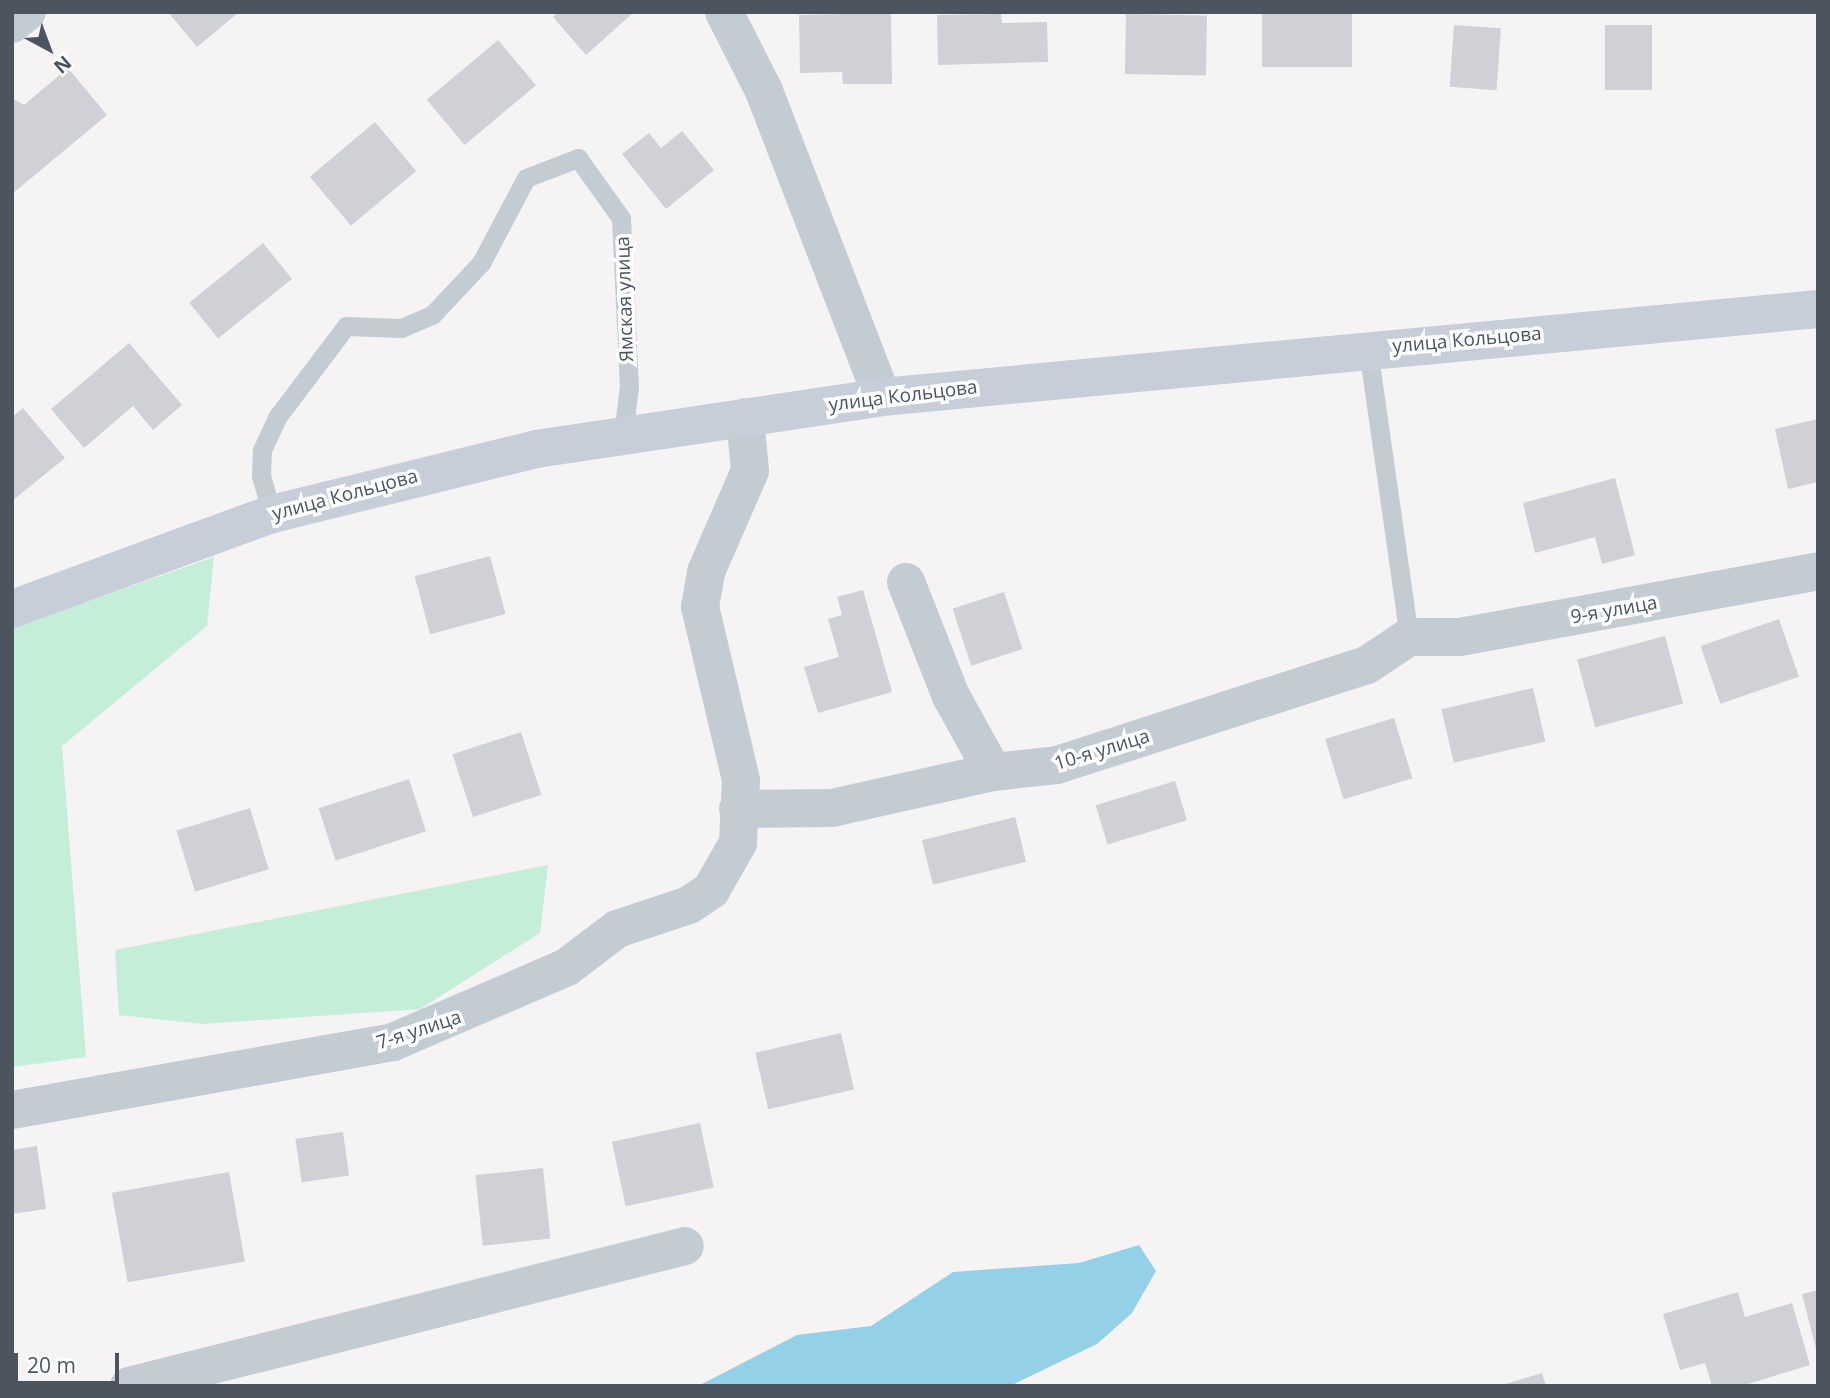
<!DOCTYPE html>
<html>
<head>
<meta charset="utf-8">
<style>
  body { margin:0 }
  #map { position:relative; width:1830px; height:1398px; overflow:hidden; background:#f5f3f3; font-family:"Open Sans",sans-serif }
  div>[style] { position:absolute }
  [style*='--x'] { left:calc(var(--x)*1px); top:calc(var(--y)*1px); width:calc(var(--w)*1px); rotate:calc(var(--a)*1deg) }
  .green>* { inset:0; background:#c5eed8 }
  .water>* { inset:0; background:#94d1e9 }
  .building>* { inset:0; background:#d0d1d6; transform-origin:0 0 }
  .lane>* { height:19px; margin:-9.5px; padding:0 9.5px; transform-origin:9.5px; border-radius:9.5px; background:#c4ccd3 }
  .street>* { height:38px; margin:-19px; padding:0 19px; transform-origin:19px; border-radius:19px; background:#c4ccd3 }
  .secondary>* { height:38px; margin:-19px; padding:0 19px; transform-origin:19px; border-radius:19px; background:#c7ceda }
  span { translate:-50% -50%; white-space:nowrap; text-align:center; line-height:1.15; -webkit-text-stroke:7px #fff; paint-order:stroke }
  .street-label { font-size:19px; color:#4b545f }
  .frame { position:absolute; inset:0; border:14px solid #4b545f; pointer-events:none }
  .north { position:absolute; left:14px; top:14px; width:70px; height:70px; -webkit-text-stroke:5px #fff; paint-order:stroke; rotate:139deg; font-size:19px; font-weight:700; line-height:28px; text-align:center; color:#4b545f }
  .north::after { content:''; display:block; margin:auto; width:24px; height:32px; background:#4b545f; clip-path:polygon(50% 0,100% 100%,50% 72%,0 100%) }
  .scale { position:absolute; left:14px; top:1353px; width:105px; height:32px; box-sizing:border-box; border:4px solid #4b545f; border-top:0; padding-left:9px; font-size:21px; line-height:24px; white-space:nowrap; color:#4b545f; -webkit-text-stroke:5px #fff; paint-order:stroke }
</style>
</head>
<body>
<div id="map">
  <div class="green">
    <i style="clip-path:polygon(214px 557px,207px 626px,62px 746px,86px 1057px,12px 1067px,12px 628px)"></i>
    <i style="clip-path:polygon(548px 865px,540px 933px,420px 1009px,202px 1024px,119px 1015px,115px 950px)"></i>
  </div>
  <div class="water">
    <i style="clip-path:polygon(1139px 1245px,1156px 1271px,1132px 1313px,1097px 1344px,1010px 1386px,698px 1386px,797px 1335px,871px 1326px,953px 1272px,1079px 1263px)"></i>
  </div>
  <div class="building">
    <i style="clip-path:polygon(168px 12px,239px 12px,197px 47px)"></i>
    <i style="clip-path:polygon(558px 12px,634px 12px,586px 55px,553px 17px)"></i>
    <i style="clip-path:polygon(891px 13px,892px 84px,843px 84px,842px 72px,800px 73px,799px 15px)"></i>
    <i style="clip-path:polygon(1001px 14px,1002px 23px,1047px 22px,1048px 62px,938px 65px,937px 15px)"></i>
    <i style="left:1126px;top:14px;width:81px;height:60px;rotate:1deg"></i>
    <i style="left:1262px;top:14px;width:90px;height:53px"></i>
    <i style="left:1454px;top:25px;width:47px;height:62px;rotate:4deg"></i>
    <i style="left:1605px;top:25px;width:47px;height:65px"></i>
    <i style="left:498px;top:40px;width:59px;height:93px;rotate:50deg"></i>
    <i style="clip-path:polygon(68px 68px,107px 115px,12px 194px,12px 98px,24px 105px)"></i>
    <i style="left:375px;top:122px;width:64px;height:85px;rotate:50deg"></i>
    <i style="clip-path:polygon(682px 131px,714px 170px,666px 209px,622px 154px,649px 133px,661px 148px)"></i>
    <i style="left:263px;top:243px;width:46px;height:95px;rotate:51deg"></i>
    <i style="clip-path:polygon(129px 343px,182px 405px,153px 430px,133px 406px,84px 448px,51px 409px)"></i>
    <i style="clip-path:polygon(23px 408px,65px 458px,12px 501px,12px 417px)"></i>
    <i style="clip-path:polygon(1818px 419px,1818px 482px,1788px 489px,1775px 429px)"></i>
    <i style="clip-path:polygon(1615px 478px,1635px 555px,1602px 564px,1595px 537px,1535px 553px,1523px 503px)"></i>
    <i style="left:490px;top:556px;width:60px;height:78px;rotate:75deg"></i>
    <i style="clip-path:polygon(863px 590px,892px 692px,818px 713px,804px 667px,839px 657px,828px 619px,842px 615px,837px 597px)"></i>
    <i style="left:1004px;top:592px;width:60px;height:54px;rotate:72deg"></i>
    <i style="left:1779px;top:619px;width:61px;height:83px;rotate:71deg"></i>
    <i style="left:1665px;top:636px;width:70px;height:91px;rotate:75deg"></i>
    <i style="left:1533px;top:688px;width:55px;height:94px;rotate:77deg"></i>
    <i style="left:1394px;top:718px;width:63px;height:72px;rotate:73deg"></i>
    <i style="left:521px;top:732px;width:66px;height:72px;rotate:72deg"></i>
    <i style="left:409px;top:779px;width:55px;height:95px;rotate:72deg"></i>
    <i style="left:1175px;top:781px;width:41px;height:83px;rotate:73deg"></i>
    <i style="left:250px;top:808px;width:64px;height:77px;rotate:73deg"></i>
    <i style="left:1015px;top:817px;width:46px;height:96px;rotate:76deg"></i>
    <i style="left:841px;top:1033px;width:58px;height:88px;rotate:77deg"></i>
    <i style="left:700px;top:1123px;width:66px;height:90px;rotate:78deg"></i>
    <i style="left:343px;top:1132px;width:44px;height:48px;rotate:82deg"></i>
    <i style="clip-path:polygon(37px 1146px,46px 1209px,12px 1214px,12px 1150px)"></i>
    <i style="left:543px;top:1168px;width:71px;height:68px;rotate:84deg"></i>
    <i style="left:229px;top:1172px;width:91px;height:119px;rotate:80deg"></i>
    <i style="clip-path:polygon(1818px 1290px,1818px 1353px,1817px 1353px,1802px 1294px)"></i>
    <i style="clip-path:polygon(1738px 1292px,1745px 1317px,1792px 1303px,1810px 1365px,1741px 1386px,1712px 1386px,1705px 1363px,1680px 1370px,1663px 1314px)"></i>
    <i style="clip-path:polygon(1542px 1373px,1546px 1386px,1502px 1386px,1502px 1385px)"></i>
  </div>
  <div class="lane">
    <i style="--x:1368;--y:349;--w:291;--a:81.9"></i>
    <i style="--x:272;--y:514;--w:40;--a:-106"></i>
    <i style="--x:261;--y:476;--w:26;--a:-88"></i>
    <i style="--x:262;--y:450;--w:38;--a:-65"></i>
    <i style="--x:278;--y:416;--w:113;--a:-52.9"></i>
    <i style="--x:346;--y:326;--w:55;--a:2.1"></i>
    <i style="--x:401;--y:328;--w:34;--a:-23"></i>
    <i style="--x:432;--y:315;--w:71;--a:-46.7"></i>
    <i style="--x:481;--y:263;--w:96;--a:-62.1"></i>
    <i style="--x:526;--y:178;--w:56;--a:-21"></i>
    <i style="--x:578;--y:158;--w:74;--a:54.4"></i>
    <i style="--x:621;--y:218;--w:168;--a:87.3"></i>
    <i style="--x:629;--y:386;--w:49;--a:97"></i>
  </div>
  <div class="street">
    <i style="--x:724;--y:12;--w:89;--a:63.1"></i>
    <i style="--x:764;--y:91;--w:328;--a:68.9"></i>
    <i style="--x:12;--y:24;--w:19;--a:-39"></i>
    <i style="--x:906;--y:582;--w:123;--a:68.5"></i>
    <i style="--x:951;--y:696;--w:87;--a:61.1"></i>
    <i style="--x:738;--y:809;--w:94;--a:-0.6"></i>
    <i style="--x:832;--y:808;--w:165;--a:-12.6"></i>
    <i style="--x:993;--y:772;--w:64;--a:-6.2"></i>
    <i style="--x:1057;--y:765;--w:326;--a:-17.9"></i>
    <i style="--x:1367;--y:665;--w:50;--a:-33.7"></i>
    <i style="--x:1409;--y:637;--w:51;--a:0"></i>
    <i style="--x:1460;--y:637;--w:364;--a:-10.4"></i>
    <i style="--x:12;--y:1110;--w:387;--a:-10.1"></i>
    <i style="--x:393;--y:1042;--w:189;--a:-23.3"></i>
    <i style="--x:567;--y:967;--w:63;--a:-37.2"></i>
    <i style="--x:617;--y:929;--w:76;--a:-18.4"></i>
    <i style="--x:689;--y:905;--w:27;--a:-34"></i>
    <i style="--x:711;--y:890;--w:54;--a:-60.1"></i>
    <i style="--x:738;--y:843;--w:63;--a:-87.3"></i>
    <i style="--x:741;--y:780;--w:178;--a:-103.3"></i>
    <i style="--x:700;--y:607;--w:36;--a:-80"></i>
    <i style="--x:706;--y:572;--w:110;--a:-66.5"></i>
    <i style="--x:750;--y:471;--w:54;--a:-95.3"></i>
    <i style="--x:129;--y:1386;--w:573;--a:-14.13"></i>
  </div>
  <div class="secondary">
    <i style="--x:12;--y:609;--w:277;--a:-20.1"></i>
    <i style="--x:272;--y:514;--w:272;--a:-13.8"></i>
    <i style="--x:536;--y:449;--w:350;--a:-8.5"></i>
    <i style="--x:882;--y:397;--w:940;--a:-5.37"></i>
  </div>
  <div class="street-label">
    <span style="left:625px;top:299px;rotate:-92deg">Ямская улица</span>
    <span style="left:1467px;top:340px;rotate:-5deg">улица Кольцова</span>
    <span style="left:903px;top:396px;rotate:-7deg">улица Кольцова</span>
    <span style="left:345px;top:495px;rotate:-15deg">улица Кольцова</span>
    <span style="left:1614px;top:610px;rotate:-10deg">9-я улица</span>
    <span style="left:1102px;top:750px;rotate:-17deg">10-я улица</span>
    <span style="left:419px;top:1030px;rotate:-18deg">7-я улица</span>
  </div>
  <div class="frame"></div>
  <div class="north">N</div>
  <div class="scale">20 m</div>
</div>
</body>
</html>
